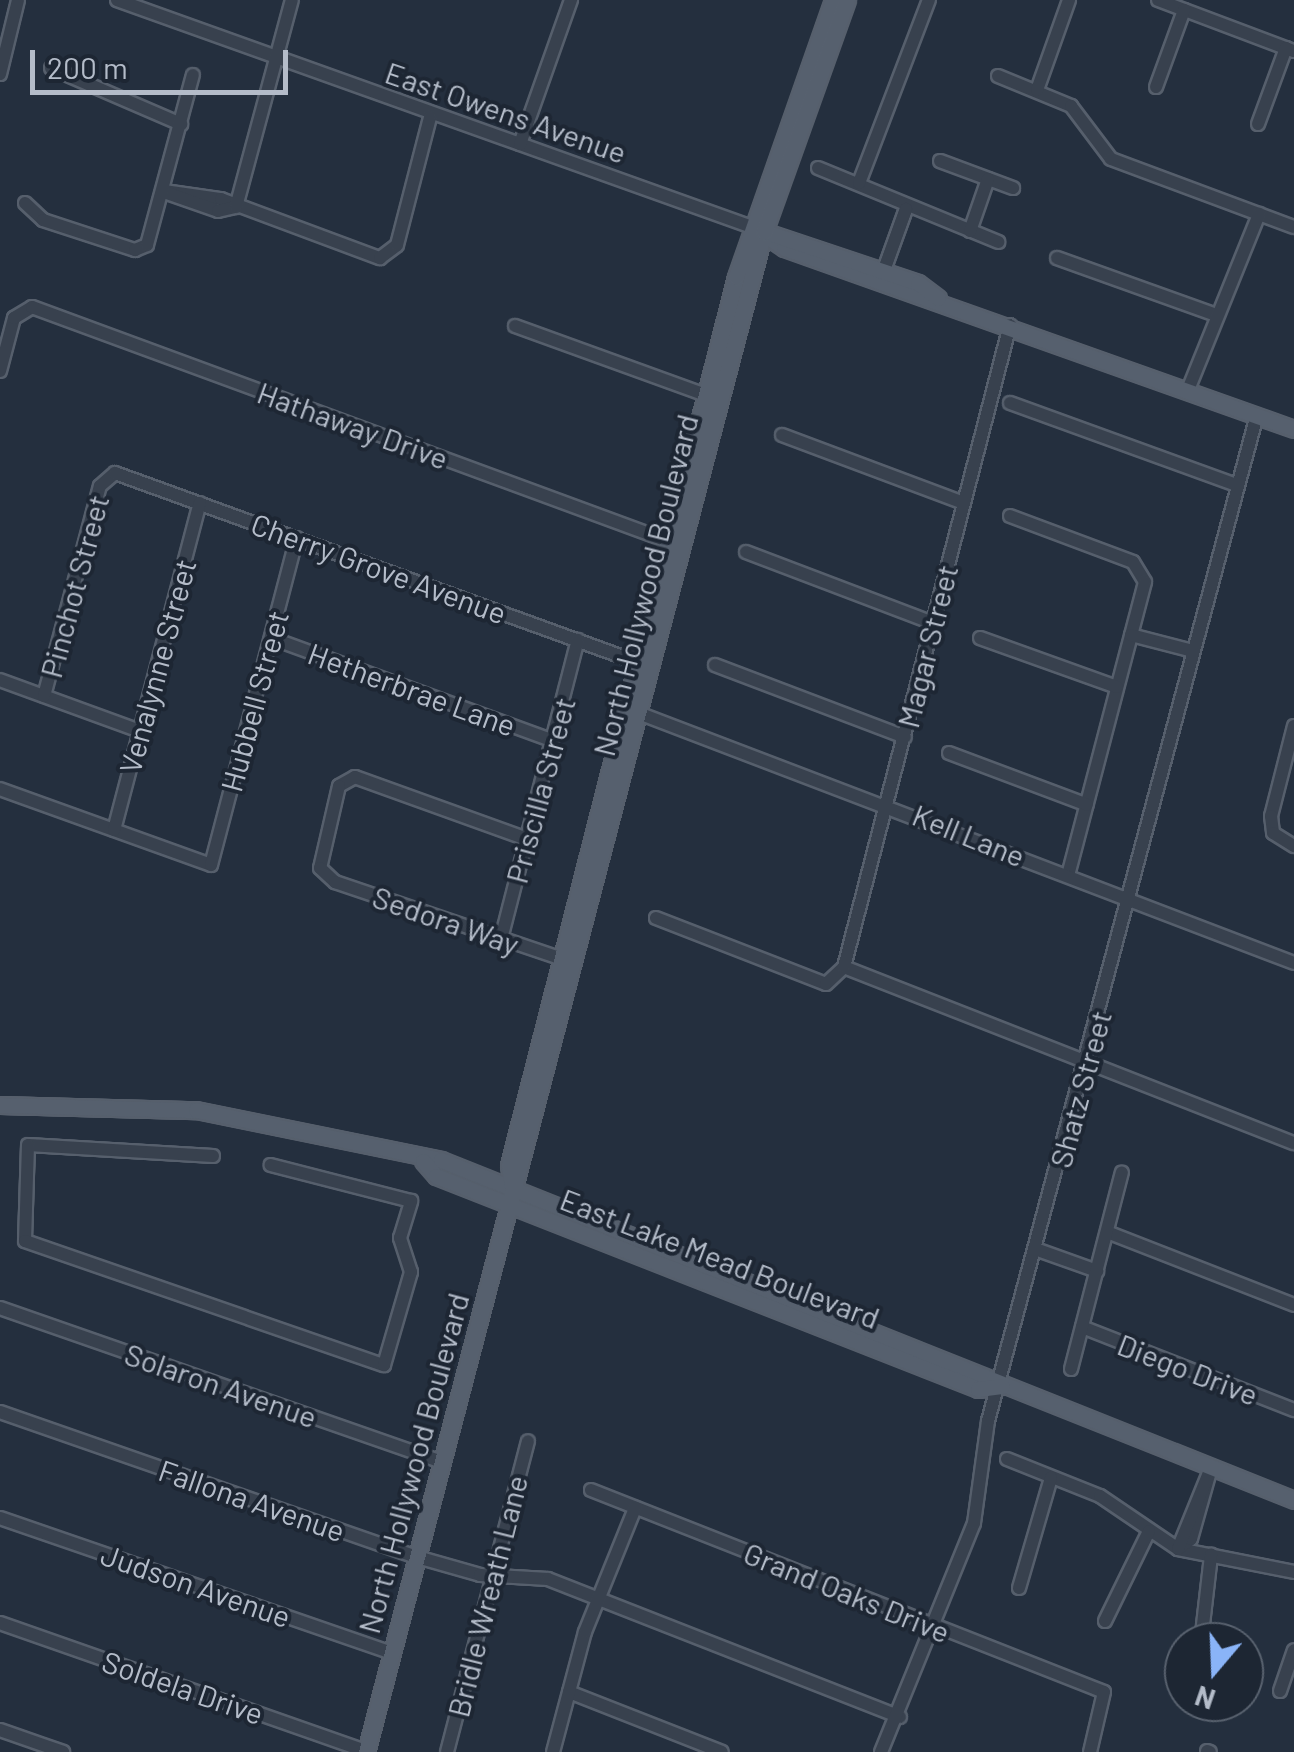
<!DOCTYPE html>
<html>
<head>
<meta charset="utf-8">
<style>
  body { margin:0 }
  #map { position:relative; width:1294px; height:1752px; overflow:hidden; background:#242f3e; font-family:Barlow,sans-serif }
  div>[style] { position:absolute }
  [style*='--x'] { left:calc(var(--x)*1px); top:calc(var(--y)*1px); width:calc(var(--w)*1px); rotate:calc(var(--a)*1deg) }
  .roads { filter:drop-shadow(2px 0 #565f6c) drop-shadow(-2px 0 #565f6c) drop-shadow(0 2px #565f6c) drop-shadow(0 -2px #565f6c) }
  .minor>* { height:12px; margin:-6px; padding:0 6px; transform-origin:6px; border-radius:6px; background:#38414e }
  .major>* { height:15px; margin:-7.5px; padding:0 7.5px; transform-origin:7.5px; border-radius:7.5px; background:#56606e }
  span { translate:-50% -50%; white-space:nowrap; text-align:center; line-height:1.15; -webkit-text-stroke:8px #1d2633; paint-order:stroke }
  .street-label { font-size:30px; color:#b4bcc9 }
  .north { position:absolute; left:1164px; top:1622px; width:100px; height:100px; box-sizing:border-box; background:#1d2633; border:2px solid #59626f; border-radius:50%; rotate:199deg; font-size:28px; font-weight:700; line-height:40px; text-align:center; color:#b4bcc9 }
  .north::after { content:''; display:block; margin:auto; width:35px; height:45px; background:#8ab4f8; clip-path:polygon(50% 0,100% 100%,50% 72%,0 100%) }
  .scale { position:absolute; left:30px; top:50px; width:258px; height:45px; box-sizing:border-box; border:5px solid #b4bcc9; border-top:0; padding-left:12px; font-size:30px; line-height:35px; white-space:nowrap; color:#b4bcc9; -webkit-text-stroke:8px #1d2633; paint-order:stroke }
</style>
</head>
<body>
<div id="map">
  <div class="roads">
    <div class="minor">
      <i style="--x:117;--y:0;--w:674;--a:19.67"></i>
      <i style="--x:1158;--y:0;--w:145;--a:20.6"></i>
      <i style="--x:51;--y:68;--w:142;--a:23.3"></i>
      <i style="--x:0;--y:74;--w:76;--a:-76.3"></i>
      <i style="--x:998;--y:76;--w:79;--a:22.3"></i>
      <i style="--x:1071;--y:106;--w:66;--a:53"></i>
      <i style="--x:1111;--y:159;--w:195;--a:20.4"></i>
      <i style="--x:1156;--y:87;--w:82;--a:-70"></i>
      <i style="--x:1037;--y:90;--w:96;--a:-70.4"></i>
      <i style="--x:1258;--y:124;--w:81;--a:-69.8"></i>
      <i style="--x:520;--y:144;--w:153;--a:-70.5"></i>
      <i style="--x:940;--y:161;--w:78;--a:20.3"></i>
      <i style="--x:818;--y:168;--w:195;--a:22.3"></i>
      <i style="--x:859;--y:183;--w:196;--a:-69.1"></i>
      <i style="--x:164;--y:191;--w:58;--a:8"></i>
      <i style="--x:221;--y:199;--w:170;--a:20.4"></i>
      <i style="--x:380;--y:258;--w:21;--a:-37"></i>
      <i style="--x:397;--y:245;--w:132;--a:-75.5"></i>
      <i style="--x:167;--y:193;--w:54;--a:19.4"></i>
      <i style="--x:218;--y:211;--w:18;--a:-13"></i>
      <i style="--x:25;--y:203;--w:25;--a:43"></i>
      <i style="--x:43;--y:220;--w:97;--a:18.1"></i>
      <i style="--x:135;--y:250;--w:13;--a:-23"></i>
      <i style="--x:147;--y:245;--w:176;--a:-74.9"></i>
      <i style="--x:236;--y:207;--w:214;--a:-74.9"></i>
      <i style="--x:970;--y:231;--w:55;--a:-70.9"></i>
      <i style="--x:1057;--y:258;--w:169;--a:19.7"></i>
      <i style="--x:884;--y:270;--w:65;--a:-70.2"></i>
      <i style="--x:884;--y:270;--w:65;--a:-70.2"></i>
      <i style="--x:515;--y:326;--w:212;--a:19.9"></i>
      <i style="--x:0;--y:371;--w:55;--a:-75.2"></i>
      <i style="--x:14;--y:318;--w:21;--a:-31"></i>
      <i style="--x:32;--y:307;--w:686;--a:20.2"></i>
      <i style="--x:1188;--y:390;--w:190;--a:-68"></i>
      <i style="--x:1010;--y:403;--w:241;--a:19.9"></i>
      <i style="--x:782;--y:435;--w:194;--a:20.5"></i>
      <i style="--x:1010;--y:516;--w:131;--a:20.5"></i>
      <i style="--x:1133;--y:562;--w:23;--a:59"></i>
      <i style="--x:1145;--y:582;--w:303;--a:104.7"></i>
      <i style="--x:746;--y:552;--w:200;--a:20.8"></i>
      <i style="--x:1131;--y:635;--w:64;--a:14.5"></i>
      <i style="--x:271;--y:638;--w:299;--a:20"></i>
      <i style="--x:980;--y:638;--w:145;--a:19.7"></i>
      <i style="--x:715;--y:665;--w:203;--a:20.8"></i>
      <i style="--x:0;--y:680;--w:149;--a:20"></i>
      <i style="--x:44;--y:696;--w:217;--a:-75.1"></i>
      <i style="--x:100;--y:486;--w:20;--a:-41"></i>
      <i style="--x:115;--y:473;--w:564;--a:19.91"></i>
      <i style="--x:641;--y:714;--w:699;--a:20.87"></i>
      <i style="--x:1294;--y:726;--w:93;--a:104.3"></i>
      <i style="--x:1271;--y:816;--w:17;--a:83"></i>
      <i style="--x:1273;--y:833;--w:25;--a:32"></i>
      <i style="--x:949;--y:753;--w:147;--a:20.6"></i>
      <i style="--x:0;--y:789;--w:224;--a:19.8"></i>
      <i style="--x:211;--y:865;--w:338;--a:-75.3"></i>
      <i style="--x:114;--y:830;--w:338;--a:-75.3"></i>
      <i style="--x:527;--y:839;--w:183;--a:-160.2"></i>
      <i style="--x:355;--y:777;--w:18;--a:151"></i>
      <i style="--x:339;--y:786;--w:84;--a:103"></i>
      <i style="--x:320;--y:868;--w:21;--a:43"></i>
      <i style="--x:335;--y:882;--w:246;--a:18.7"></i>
      <i style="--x:656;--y:918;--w:182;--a:21.2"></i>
      <i style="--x:826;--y:984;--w:25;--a:-43"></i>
      <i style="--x:844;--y:967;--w:483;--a:21.4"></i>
      <i style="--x:501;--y:939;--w:309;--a:-75.6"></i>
      <i style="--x:844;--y:967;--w:663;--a:-75.5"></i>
      <i style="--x:213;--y:1156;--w:185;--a:-176.6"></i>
      <i style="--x:28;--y:1145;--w:96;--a:91.8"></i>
      <i style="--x:25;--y:1241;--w:380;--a:19.1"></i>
      <i style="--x:384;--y:1365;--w:97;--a:-73.8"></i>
      <i style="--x:411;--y:1272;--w:36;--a:-108"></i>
      <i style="--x:400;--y:1238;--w:39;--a:-73"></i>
      <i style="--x:411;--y:1201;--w:145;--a:-165.6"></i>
      <i style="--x:1107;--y:1232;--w:201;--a:21.3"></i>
      <i style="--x:1038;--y:1250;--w:63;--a:19.6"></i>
      <i style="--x:0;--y:1308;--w:467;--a:19.2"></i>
      <i style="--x:1082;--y:1327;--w:228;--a:21.4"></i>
      <i style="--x:1071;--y:1369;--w:203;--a:-75.5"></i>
      <i style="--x:0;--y:1412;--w:441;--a:19.2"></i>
      <i style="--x:417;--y:1557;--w:66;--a:15.9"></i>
      <i style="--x:480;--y:1575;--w:68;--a:3.4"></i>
      <i style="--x:548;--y:1579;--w:378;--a:21.4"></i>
      <i style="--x:1007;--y:1459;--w:100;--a:21.7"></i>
      <i style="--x:1100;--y:1496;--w:94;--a:34.2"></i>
      <i style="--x:1178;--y:1549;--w:118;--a:11.2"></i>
      <i style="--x:591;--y:1490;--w:551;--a:21.49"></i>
      <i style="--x:1104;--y:1692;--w:62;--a:103.1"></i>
      <i style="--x:0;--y:1518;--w:415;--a:19"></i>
      <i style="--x:1178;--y:1549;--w:16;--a:-38"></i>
      <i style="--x:1191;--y:1539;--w:74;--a:-74.3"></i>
      <i style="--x:1178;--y:1549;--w:85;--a:-67.9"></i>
      <i style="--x:1019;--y:1588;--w:115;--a:-73.8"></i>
      <i style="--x:1105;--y:1621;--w:100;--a:-63.9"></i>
      <i style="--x:0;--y:1623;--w:388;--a:19.3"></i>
      <i style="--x:1201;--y:1642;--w:88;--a:-83.4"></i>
      <i style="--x:1280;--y:1691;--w:43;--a:-71.1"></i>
      <i style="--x:569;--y:1692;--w:164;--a:21.4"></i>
      <i style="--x:0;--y:1730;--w:67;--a:19.2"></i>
      <i style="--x:1207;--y:1751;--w:3;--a:18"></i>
      <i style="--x:447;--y:1752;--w:321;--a:-75.4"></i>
      <i style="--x:553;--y:1752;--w:124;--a:-75.1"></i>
      <i style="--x:585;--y:1632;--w:134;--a:-68"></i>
      <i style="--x:881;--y:1752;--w:247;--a:-67.9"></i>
      <i style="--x:974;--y:1523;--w:103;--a:-82.2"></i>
      <i style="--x:988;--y:1421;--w:1041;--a:-75.03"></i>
    </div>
    <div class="major">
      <i style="--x:756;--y:229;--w:34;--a:34"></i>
      <i style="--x:784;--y:248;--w:541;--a:19.54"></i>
      <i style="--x:766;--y:232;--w:160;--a:18.5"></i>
      <i style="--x:918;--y:283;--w:25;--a:37"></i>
      <i style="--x:0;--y:1105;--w:196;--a:1.5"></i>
      <i style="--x:196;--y:1110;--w:250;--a:11.5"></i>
      <i style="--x:441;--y:1160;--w:918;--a:21.73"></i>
      <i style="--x:423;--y:1161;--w:20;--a:49"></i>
      <i style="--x:436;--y:1176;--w:582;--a:21.45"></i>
      <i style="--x:978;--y:1389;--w:24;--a:-7"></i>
      <i style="--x:512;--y:1187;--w:22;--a:-98"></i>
      <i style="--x:509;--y:1165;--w:917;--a:-75.66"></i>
      <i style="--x:736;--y:277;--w:293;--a:-70.7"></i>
      <i style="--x:366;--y:1752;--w:1571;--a:-75.33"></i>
      <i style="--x:764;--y:232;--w:246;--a:-70.3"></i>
    </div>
  </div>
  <div class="street-label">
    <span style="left:506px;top:112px;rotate:19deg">East Owens Avenue</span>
    <span style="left:353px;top:425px;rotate:20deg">Hathaway Drive</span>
    <span style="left:379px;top:568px;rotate:20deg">Cherry Grove Avenue</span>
    <span style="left:645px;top:585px;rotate:-76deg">North Hollywood Boulevard</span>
    <span style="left:74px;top:586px;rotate:-75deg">Pinchot Street</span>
    <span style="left:927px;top:646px;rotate:-76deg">Magar Street</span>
    <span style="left:157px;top:666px;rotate:-75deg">Venalynne Street</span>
    <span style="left:412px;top:689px;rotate:20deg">Hetherbrae Lane</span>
    <span style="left:254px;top:701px;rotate:-75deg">Hubbell Street</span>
    <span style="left:540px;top:790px;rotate:-75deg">Priscilla Street</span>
    <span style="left:969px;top:835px;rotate:22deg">Kell Lane</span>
    <span style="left:446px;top:920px;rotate:19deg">Sedora Way</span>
    <span style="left:1080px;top:1089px;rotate:-75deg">Shatz Street</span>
    <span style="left:720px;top:1258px;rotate:21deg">East Lake Mead Boulevard</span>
    <span style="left:1188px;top:1369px;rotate:21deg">Diego Drive</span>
    <span style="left:221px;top:1385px;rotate:19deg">Solaron Avenue</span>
    <span style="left:413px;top:1463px;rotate:-75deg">North Hollywood Boulevard</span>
    <span style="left:252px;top:1500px;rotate:19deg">Fallona Avenue</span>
    <span style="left:196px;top:1585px;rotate:19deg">Judson Avenue</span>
    <span style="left:847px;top:1592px;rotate:22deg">Grand Oaks Drive</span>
    <span style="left:487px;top:1596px;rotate:-76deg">Bridle Wreath Lane</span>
    <span style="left:183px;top:1687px;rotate:19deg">Soldela Drive</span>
  </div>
  <div class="north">N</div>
  <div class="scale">200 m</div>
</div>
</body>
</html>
